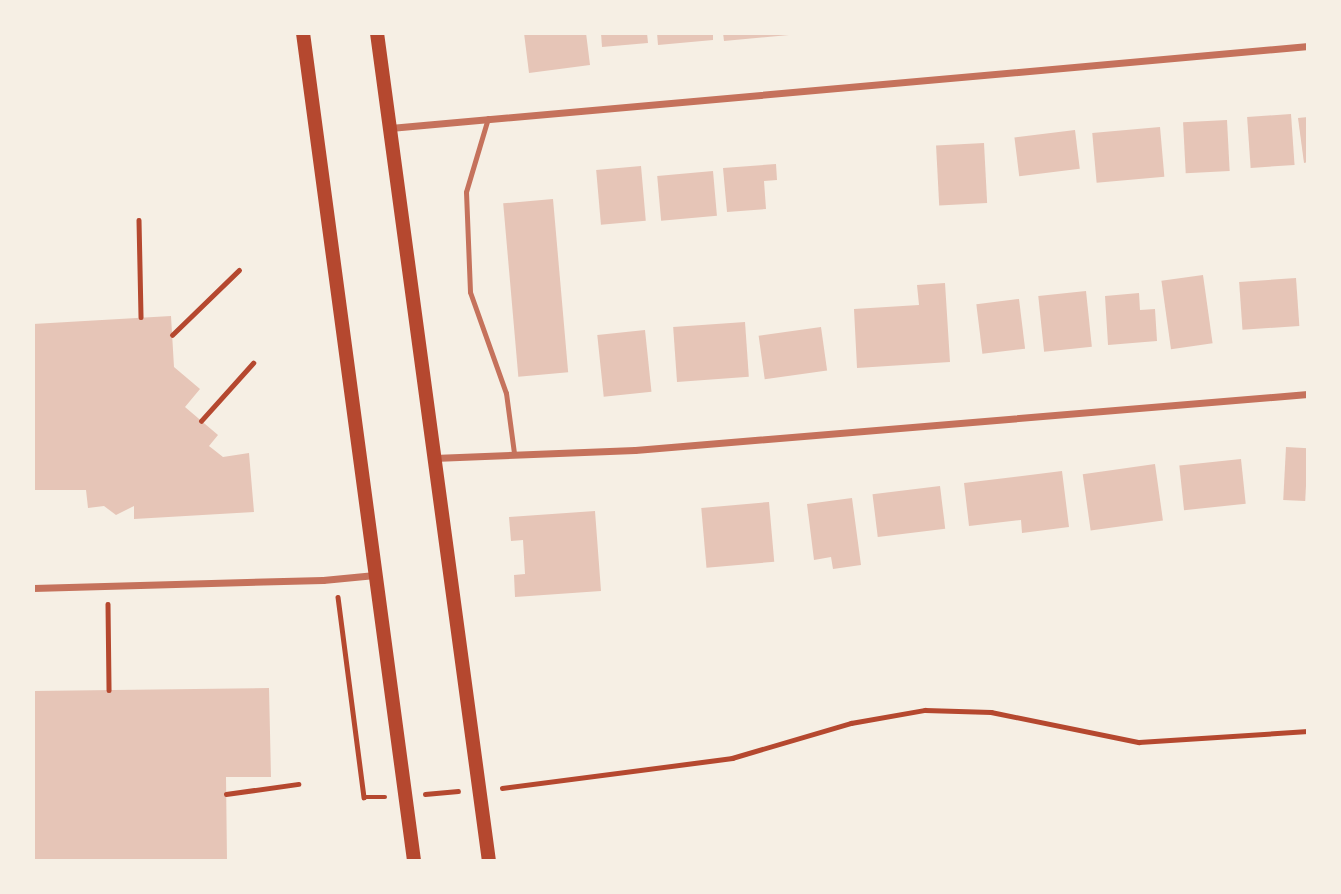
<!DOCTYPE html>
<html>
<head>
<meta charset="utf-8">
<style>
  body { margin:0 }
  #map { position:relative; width:1341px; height:894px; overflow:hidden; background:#f6efe4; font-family:"DejaVu Sans",sans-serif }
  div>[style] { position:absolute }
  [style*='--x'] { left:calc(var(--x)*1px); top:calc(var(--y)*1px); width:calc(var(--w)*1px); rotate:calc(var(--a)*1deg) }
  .building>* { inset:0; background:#e6c5b7; transform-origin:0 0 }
  .path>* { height:4.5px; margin:-2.25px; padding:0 2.25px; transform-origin:2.25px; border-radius:2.25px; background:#b5482f }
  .service>* { height:5px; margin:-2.5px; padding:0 2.5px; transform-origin:2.5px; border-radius:2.5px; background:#c5725c }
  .minor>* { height:7px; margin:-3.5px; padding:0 3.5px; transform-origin:3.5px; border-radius:3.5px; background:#c5725c }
  .secondary>* { height:14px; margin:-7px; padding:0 7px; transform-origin:7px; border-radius:7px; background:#b5482f }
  span { translate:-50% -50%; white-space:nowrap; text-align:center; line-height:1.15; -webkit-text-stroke:5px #f6efe4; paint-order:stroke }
  .frame { position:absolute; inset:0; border:35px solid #f6efe4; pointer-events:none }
</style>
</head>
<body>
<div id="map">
  <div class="building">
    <i style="clip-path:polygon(524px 33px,586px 33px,590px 65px,529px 73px)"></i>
    <i style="clip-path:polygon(601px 33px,647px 33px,648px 43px,602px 47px)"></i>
    <i style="clip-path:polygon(657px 33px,713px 33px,713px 40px,658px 45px)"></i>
    <i style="clip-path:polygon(723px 33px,789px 33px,789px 35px,724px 41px)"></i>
    <i style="left:1291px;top:114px;width:51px;height:44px;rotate:86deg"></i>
    <i style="clip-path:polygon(1308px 117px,1308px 162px,1304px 163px,1298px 118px)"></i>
    <i style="left:1227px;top:120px;width:51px;height:44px;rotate:87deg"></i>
    <i style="left:1160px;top:127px;width:50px;height:68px;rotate:85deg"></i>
    <i style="left:1075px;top:130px;width:39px;height:61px;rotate:83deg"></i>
    <i style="left:984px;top:143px;width:60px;height:48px;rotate:87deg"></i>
    <i style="clip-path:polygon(776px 164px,777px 180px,764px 181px,766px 209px,727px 212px,723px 168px)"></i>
    <i style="left:641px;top:166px;width:55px;height:45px;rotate:85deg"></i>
    <i style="left:713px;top:171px;width:45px;height:56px;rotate:85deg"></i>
    <i style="left:553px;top:199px;width:174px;height:50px;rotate:85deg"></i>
    <i style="left:1203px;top:275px;width:69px;height:42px;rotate:82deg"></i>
    <i style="left:1296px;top:278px;width:48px;height:57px;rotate:86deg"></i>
    <i style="clip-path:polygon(945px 283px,950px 362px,857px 368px,854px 309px,919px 305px,917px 285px)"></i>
    <i style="left:1086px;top:291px;width:56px;height:48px;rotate:84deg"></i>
    <i style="clip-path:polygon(1139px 293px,1140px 310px,1155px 309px,1157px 341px,1108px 345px,1105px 296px)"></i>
    <i style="left:1019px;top:299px;width:50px;height:43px;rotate:83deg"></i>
    <i style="clip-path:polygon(171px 316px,174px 367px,200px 389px,185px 407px,218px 435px,209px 446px,223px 457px,249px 453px,254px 512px,134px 519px,134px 506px,116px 515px,104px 506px,88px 508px,86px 490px,33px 490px,33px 324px)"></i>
    <i style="left:745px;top:322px;width:55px;height:72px;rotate:86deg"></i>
    <i style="left:821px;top:327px;width:44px;height:63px;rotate:82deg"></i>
    <i style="left:645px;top:330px;width:62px;height:48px;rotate:84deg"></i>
    <i style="left:1286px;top:447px;width:22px;height:53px;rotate:3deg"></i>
    <i style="left:1241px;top:459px;width:45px;height:62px;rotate:84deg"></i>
    <i style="left:1155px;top:464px;width:57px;height:73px;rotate:82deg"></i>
    <i style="clip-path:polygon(1062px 471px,1069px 527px,1022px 533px,1021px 520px,969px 526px,964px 483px)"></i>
    <i style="left:940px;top:486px;width:43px;height:68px;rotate:83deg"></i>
    <i style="clip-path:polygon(852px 498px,861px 565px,833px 569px,831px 557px,814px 560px,807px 504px)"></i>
    <i style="left:769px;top:502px;width:60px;height:68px;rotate:85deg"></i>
    <i style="clip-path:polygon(595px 511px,601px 591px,515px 597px,514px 575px,525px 574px,523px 540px,511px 541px,509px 517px)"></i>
    <i style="clip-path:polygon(269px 688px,271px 777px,226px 777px,227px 861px,33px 861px,33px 691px)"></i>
  </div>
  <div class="path">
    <i style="--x:139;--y:220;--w:97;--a:88.8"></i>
    <i style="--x:172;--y:335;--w:93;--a:-44.1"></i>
    <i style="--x:201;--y:421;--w:78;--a:-48.1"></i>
    <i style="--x:338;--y:597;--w:202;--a:82.6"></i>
    <i style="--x:364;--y:797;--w:21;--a:0"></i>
    <i style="--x:108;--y:604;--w:86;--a:89.3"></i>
    <i style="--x:502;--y:788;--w:232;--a:-7.4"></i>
    <i style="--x:732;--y:758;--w:124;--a:-16.4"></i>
    <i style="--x:851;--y:723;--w:75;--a:-10"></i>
    <i style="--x:925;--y:710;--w:66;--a:1.7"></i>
    <i style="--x:991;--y:712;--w:151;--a:11.5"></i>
    <i style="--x:1139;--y:742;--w:169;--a:-3.7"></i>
    <i style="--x:226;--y:794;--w:73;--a:-7.9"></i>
    <i style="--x:425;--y:794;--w:33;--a:-5"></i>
  </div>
  <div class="service">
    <i style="--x:488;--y:118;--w:77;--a:106.6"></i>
    <i style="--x:466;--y:192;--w:100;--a:87.7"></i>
    <i style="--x:470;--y:292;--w:107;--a:70.4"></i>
    <i style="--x:506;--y:393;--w:61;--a:82.4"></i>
  </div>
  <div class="minor">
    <i style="--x:390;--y:128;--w:922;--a:-5.1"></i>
    <i style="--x:434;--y:458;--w:201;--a:-2.3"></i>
    <i style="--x:635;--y:450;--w:675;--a:-4.76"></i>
    <i style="--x:33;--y:588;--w:290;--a:-1.6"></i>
    <i style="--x:323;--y:580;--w:52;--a:-5.5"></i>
  </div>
  <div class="secondary">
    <i style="--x:303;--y:33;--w:835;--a:82.36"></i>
    <i style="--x:377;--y:33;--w:836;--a:82.3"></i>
  </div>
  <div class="frame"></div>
</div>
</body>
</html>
